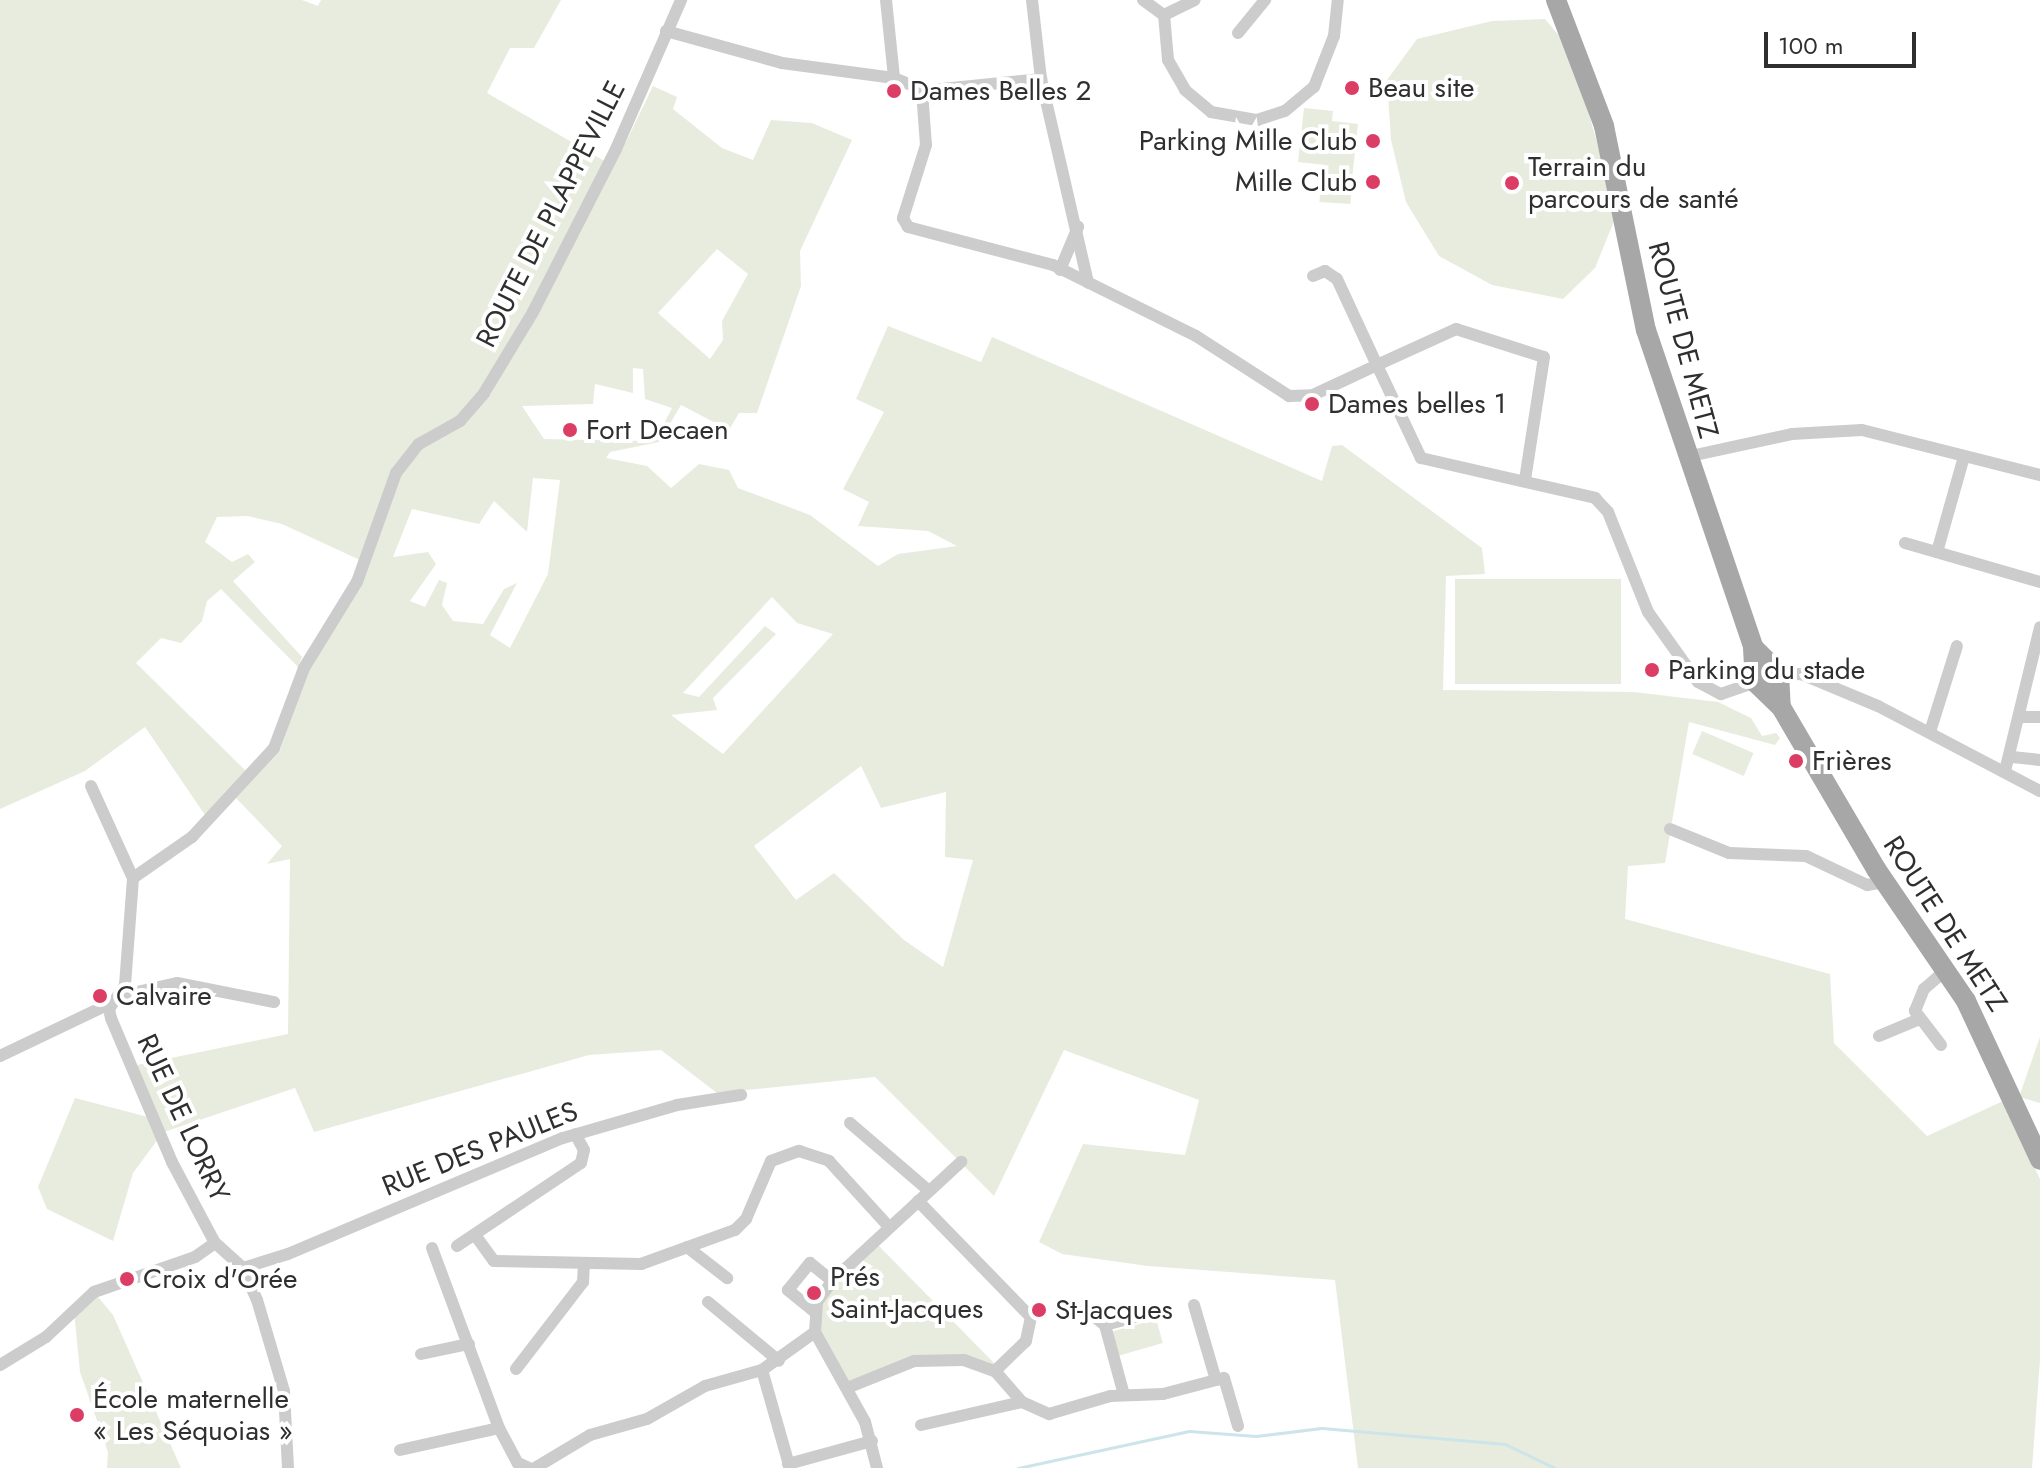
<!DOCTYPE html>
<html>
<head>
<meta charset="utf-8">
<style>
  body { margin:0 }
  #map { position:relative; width:2040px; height:1468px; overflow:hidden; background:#fff; font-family:Jost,sans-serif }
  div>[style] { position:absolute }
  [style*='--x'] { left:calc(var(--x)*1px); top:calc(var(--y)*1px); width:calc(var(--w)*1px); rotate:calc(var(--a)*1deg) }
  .green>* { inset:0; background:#e8ecde; transform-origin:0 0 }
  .stream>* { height:3px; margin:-1.5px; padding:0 1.5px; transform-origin:1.5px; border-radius:1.5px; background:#cce4ea }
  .street>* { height:12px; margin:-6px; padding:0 6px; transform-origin:6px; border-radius:6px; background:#ccc }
  .primary>* { height:20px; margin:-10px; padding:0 10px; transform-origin:10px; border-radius:10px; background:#a7a7a7 }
  .dots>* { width:22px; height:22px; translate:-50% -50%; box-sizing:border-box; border:4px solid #fff; border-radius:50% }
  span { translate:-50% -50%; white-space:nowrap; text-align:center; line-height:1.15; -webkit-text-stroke:8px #fff; paint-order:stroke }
  .poi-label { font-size:28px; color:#2f2f2f }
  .left { translate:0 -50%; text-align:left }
  .right { translate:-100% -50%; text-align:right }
  .street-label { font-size:28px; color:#2f2f2f }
  .scale { position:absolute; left:1764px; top:32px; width:152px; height:36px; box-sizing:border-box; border:4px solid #2f2f2f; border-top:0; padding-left:10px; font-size:24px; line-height:28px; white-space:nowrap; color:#2f2f2f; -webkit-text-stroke:6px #fff; paint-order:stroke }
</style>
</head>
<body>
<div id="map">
  <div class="green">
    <i style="clip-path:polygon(evenodd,0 0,302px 0,318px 6px,321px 0,561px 0,534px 48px,510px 48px,487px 93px,608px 163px,626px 142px,653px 86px,677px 97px,673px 109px,722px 148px,753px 160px,771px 120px,812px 123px,852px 140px,800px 251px,801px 286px,757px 413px,739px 413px,729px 430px,681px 405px,659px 442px,610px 452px,606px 458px,647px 466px,671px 488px,699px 464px,729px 470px,738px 488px,810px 515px,878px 566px,898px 554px,957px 546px,928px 531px,858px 526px,869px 502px,843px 489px,884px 412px,856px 399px,888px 326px,981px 362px,992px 337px,1322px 481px,1332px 446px,1342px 445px,1482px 548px,1485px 574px,1446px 576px,1443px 690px,1634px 692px,1718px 702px,1751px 718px,1762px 736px,1776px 733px,1780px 738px,1775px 745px,1689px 722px,1665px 863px,1628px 866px,1625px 919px,1830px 974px,1834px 1043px,1927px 1136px,2003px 1101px,2040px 1179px,2040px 1360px,2032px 1468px,1358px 1468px,1335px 1280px,1148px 1266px,1062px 1254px,1039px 1242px,1083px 1144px,1185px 1155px,1199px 1100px,1064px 1050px,994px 1196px,875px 1077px,717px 1093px,661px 1050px,589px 1055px,314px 1132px,295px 1088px,164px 1132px,137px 1065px,288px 1034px,290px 859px,267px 864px,282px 846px,236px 798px,280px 750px,308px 669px,352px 600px,360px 560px,282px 524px,247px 516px,217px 517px,205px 542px,232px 562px,248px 554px,255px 562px,233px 581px,302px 657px,298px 667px,221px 589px,207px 601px,202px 621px,181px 643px,161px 638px,136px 663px,246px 771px,205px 815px,145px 727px,85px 771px,0 809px,0 0,717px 249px,748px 274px,722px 321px,723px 340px,710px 359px,658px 313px,717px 249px,0 0,633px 368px,643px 369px,645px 399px,672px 408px,660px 431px,644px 441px,544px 439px,522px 406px,593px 404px,595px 384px,633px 393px,633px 368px,0 0,533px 478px,560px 480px,548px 574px,510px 648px,490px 635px,517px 583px,504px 589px,483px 624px,453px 621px,442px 605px,447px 583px,439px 580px,425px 607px,410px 601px,436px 564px,428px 552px,393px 557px,412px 509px,479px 524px,494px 501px,527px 532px,533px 478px,0 0,772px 597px,797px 623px,833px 634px,723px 754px,671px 715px,717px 710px,713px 698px,776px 634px,765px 626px,699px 697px,683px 693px,772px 597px,0 0,861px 766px,881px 808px,946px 792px,945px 857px,973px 860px,943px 967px,904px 940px,834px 873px,796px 900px,754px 846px,861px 766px)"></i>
    <i style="clip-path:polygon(1545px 19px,1571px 50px,1617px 214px,1595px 268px,1563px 299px,1492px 285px,1439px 256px,1406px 202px,1391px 140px,1387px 80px,1417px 39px,1492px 21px)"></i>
    <i style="clip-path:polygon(1304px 108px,1333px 111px,1332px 121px,1358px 124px,1352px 179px,1326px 176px,1326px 165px,1298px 162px)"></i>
    <i style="left:1321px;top:180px;width:31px;height:22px;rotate:4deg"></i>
    <i style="left:1455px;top:579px;width:166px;height:105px"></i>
    <i style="left:1702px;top:731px;width:56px;height:25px;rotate:23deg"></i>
    <i style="clip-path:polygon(2040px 1037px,2040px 1103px,2019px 1097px)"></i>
    <i style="clip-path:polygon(75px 1098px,148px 1117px,158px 1139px,133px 1173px,113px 1241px,47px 1209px,38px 1187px)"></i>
    <i style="clip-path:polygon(874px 1241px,998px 1367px,934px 1359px,847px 1388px,815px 1332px,817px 1302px)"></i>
    <i style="clip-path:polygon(94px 1292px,113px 1315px,181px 1468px,107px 1468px,108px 1452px,80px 1372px,74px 1311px)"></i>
    <i style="left:1156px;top:1319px;width:25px;height:47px;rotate:74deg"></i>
  </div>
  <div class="stream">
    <i style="--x:1018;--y:1468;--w:175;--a:-12.2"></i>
    <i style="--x:1189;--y:1431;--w:67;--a:4.3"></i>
    <i style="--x:1256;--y:1436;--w:66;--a:-6.9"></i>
    <i style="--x:1322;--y:1428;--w:184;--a:5"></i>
    <i style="--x:1505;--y:1444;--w:55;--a:25.6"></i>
  </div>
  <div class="street">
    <i style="--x:886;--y:0;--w:78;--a:84.1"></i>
    <i style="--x:1032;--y:0;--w:80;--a:83.5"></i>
    <i style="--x:1041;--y:79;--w:209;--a:77"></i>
    <i style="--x:1143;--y:0;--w:26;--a:36"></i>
    <i style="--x:1164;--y:15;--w:34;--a:-26"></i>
    <i style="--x:1164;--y:15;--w:45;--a:84.9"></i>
    <i style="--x:1168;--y:60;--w:34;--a:60"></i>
    <i style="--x:1185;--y:90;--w:34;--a:40"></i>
    <i style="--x:1211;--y:112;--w:47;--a:9.9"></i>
    <i style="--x:1257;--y:120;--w:29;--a:-18"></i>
    <i style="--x:1285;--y:111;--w:38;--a:-40"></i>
    <i style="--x:1314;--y:87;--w:55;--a:-68.6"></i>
    <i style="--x:1334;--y:36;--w:36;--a:-84"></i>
    <i style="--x:666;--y:31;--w:120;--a:15.4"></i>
    <i style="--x:782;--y:63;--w:113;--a:7.6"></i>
    <i style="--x:894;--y:78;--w:24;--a:22"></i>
    <i style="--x:916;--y:87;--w:7;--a:34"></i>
    <i style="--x:922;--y:91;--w:54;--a:85.8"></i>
    <i style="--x:926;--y:145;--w:77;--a:107.5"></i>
    <i style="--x:903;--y:218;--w:10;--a:61"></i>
    <i style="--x:908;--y:227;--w:150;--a:14.7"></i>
    <i style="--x:1053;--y:265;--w:160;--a:26.4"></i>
    <i style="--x:1196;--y:336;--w:111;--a:32.8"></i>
    <i style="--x:1289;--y:396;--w:24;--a:-2"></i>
    <i style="--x:1313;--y:395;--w:71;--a:-25.1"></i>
    <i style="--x:1377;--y:365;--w:103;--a:64.7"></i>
    <i style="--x:1421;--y:458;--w:179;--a:12.9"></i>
    <i style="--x:1595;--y:498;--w:19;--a:47"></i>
    <i style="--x:1608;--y:512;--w:108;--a:68.2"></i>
    <i style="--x:1648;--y:612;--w:86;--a:54.5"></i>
    <i style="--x:1698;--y:682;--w:26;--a:28"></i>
    <i style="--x:1721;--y:694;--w:36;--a:-19"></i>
    <i style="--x:1238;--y:33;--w:43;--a:-50.7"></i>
    <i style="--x:922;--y:91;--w:120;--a:-5.8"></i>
    <i style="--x:1060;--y:270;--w:47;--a:-67.3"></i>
    <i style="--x:1313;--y:276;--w:13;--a:-23"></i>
    <i style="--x:1325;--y:271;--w:14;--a:34"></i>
    <i style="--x:1337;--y:279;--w:95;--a:65.1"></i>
    <i style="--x:1377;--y:365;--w:87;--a:-24.5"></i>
    <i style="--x:1456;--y:329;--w:92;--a:17.7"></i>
    <i style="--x:1544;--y:357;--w:124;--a:98.8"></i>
    <i style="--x:1686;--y:457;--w:108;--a:-12.2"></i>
    <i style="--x:1792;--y:434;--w:70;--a:-3.3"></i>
    <i style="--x:1862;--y:430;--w:184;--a:14.2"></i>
    <i style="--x:1905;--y:543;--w:141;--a:16.1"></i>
    <i style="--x:1937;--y:552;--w:96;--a:-74.2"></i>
    <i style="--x:1779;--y:673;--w:22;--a:3"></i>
    <i style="--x:1801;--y:674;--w:83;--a:22.6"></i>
    <i style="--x:1878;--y:706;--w:183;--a:27.7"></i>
    <i style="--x:2022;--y:717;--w:18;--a:0"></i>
    <i style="--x:1930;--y:732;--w:90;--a:-72.6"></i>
    <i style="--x:2012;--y:757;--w:28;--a:6"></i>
    <i style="--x:2005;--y:771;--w:148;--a:-76.3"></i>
    <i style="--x:91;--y:786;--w:101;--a:65.5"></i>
    <i style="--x:1670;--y:829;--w:64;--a:22.1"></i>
    <i style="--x:1729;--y:853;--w:77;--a:2.2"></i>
    <i style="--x:1806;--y:856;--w:68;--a:25.4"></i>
    <i style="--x:1867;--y:885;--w:18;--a:-9"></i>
    <i style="--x:119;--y:996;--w:59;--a:-12.6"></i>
    <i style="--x:177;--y:983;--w:99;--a:11.1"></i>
    <i style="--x:1879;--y:1036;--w:41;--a:-22.8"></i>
    <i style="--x:1941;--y:1045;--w:43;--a:-127.4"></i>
    <i style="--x:1915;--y:1011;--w:24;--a:-68"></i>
    <i style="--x:1924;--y:989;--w:29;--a:-41"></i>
    <i style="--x:0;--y:1056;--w:125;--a:-25.5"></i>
    <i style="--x:850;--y:1123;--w:104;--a:40.7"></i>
    <i style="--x:918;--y:1201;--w:162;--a:45.8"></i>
    <i style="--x:1031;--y:1317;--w:25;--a:102"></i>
    <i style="--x:1026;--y:1341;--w:43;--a:135.9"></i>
    <i style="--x:475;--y:1235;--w:32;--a:54"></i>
    <i style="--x:494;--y:1261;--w:147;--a:1.2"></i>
    <i style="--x:641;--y:1264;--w:100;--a:-19.9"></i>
    <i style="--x:735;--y:1230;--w:16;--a:-45"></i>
    <i style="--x:746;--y:1219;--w:63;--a:-66.7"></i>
    <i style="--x:771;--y:1161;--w:30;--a:-20"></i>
    <i style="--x:799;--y:1151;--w:32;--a:18"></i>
    <i style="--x:829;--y:1161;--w:89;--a:47.7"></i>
    <i style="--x:457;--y:1246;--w:149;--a:-33.8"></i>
    <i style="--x:581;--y:1163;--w:13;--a:-77"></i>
    <i style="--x:584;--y:1150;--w:18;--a:-119"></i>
    <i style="--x:687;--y:1247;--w:51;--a:37.8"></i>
    <i style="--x:432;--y:1248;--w:192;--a:69.6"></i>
    <i style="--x:499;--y:1428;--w:40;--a:62"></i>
    <i style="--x:518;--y:1463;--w:12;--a:24"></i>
    <i style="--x:243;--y:1268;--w:47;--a:-17.3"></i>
    <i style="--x:288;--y:1254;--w:298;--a:-22.9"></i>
    <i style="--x:563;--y:1138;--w:119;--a:-16.1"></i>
    <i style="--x:677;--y:1105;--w:65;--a:-8.9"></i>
    <i style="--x:708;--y:1302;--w:92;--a:39.7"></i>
    <i style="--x:1194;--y:1305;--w:78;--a:73.7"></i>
    <i style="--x:1216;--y:1380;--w:8;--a:-14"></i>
    <i style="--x:1224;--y:1378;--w:50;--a:73.7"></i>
    <i style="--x:1085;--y:1309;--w:26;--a:39"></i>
    <i style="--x:815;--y:1312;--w:35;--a:-141"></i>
    <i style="--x:788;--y:1290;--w:35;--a:-51"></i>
    <i style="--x:810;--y:1263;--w:28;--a:39"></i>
    <i style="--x:421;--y:1354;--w:49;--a:-11.8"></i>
    <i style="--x:0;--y:1365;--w:54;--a:-31.3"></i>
    <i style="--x:46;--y:1337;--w:66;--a:-43.2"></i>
    <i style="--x:94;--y:1292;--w:107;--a:-19.1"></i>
    <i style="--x:195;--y:1257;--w:24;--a:-35"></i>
    <i style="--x:516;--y:1369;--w:110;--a:-52.4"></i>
    <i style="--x:583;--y:1282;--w:18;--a:-87"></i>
    <i style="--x:762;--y:1370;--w:102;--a:74.1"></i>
    <i style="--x:847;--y:1388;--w:72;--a:-21.9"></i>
    <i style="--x:914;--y:1361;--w:50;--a:-1.1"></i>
    <i style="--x:964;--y:1360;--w:33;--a:20"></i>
    <i style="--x:995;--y:1371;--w:41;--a:48.9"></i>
    <i style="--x:1022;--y:1402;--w:30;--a:24"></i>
    <i style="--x:1049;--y:1414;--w:64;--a:-16.4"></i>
    <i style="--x:1110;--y:1396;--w:53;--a:-2.2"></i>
    <i style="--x:1163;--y:1394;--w:55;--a:-14.8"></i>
    <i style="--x:1124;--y:1395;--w:73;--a:-105.2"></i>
    <i style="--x:1105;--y:1325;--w:47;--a:-14.9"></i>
    <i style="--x:921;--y:1425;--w:104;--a:-12.8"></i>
    <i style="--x:400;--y:1450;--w:101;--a:-12.5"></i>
    <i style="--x:788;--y:1464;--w:87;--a:-15.3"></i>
    <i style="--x:288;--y:1468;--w:77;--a:-93"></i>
    <i style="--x:284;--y:1391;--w:95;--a:-106.5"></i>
    <i style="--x:257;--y:1300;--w:35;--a:-114"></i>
    <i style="--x:243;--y:1268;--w:38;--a:-138"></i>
    <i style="--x:215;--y:1243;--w:92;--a:-118"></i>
    <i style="--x:172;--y:1162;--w:156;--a:-113"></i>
    <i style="--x:111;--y:1018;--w:9;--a:-103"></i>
    <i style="--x:109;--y:1009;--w:29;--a:-56"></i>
    <i style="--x:125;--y:985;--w:107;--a:-85.7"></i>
    <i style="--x:133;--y:878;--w:72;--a:-34.8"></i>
    <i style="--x:192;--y:837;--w:121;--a:-47.3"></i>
    <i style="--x:274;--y:748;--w:85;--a:-69.4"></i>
    <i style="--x:304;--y:668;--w:101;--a:-58.4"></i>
    <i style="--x:357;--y:582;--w:116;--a:-70.3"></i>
    <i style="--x:396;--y:473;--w:37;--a:-52"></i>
    <i style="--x:419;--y:444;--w:47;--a:-29.3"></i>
    <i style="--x:460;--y:421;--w:37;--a:-49"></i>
    <i style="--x:484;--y:393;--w:95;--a:-58.8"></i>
    <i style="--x:533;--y:312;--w:183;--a:-63"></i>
    <i style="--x:616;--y:149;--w:163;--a:-66.4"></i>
    <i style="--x:535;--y:1468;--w:64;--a:-31"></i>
    <i style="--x:590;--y:1435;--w:59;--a:-15.7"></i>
    <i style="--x:647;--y:1419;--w:67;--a:-29.6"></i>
    <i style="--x:705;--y:1386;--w:59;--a:-15.7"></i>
    <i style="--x:762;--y:1370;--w:65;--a:-35.6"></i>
    <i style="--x:877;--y:1468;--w:48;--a:-104.6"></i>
    <i style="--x:865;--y:1422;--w:103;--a:-119.1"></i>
    <i style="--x:815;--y:1332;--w:30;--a:-86"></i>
    <i style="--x:817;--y:1302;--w:26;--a:-54"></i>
    <i style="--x:832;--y:1281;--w:176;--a:-42.7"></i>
  </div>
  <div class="primary">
    <i style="--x:1556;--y:0;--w:135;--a:69.1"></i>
    <i style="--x:1604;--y:126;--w:208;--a:78.4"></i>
    <i style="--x:1646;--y:330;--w:335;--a:71.3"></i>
    <i style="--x:1753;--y:647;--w:35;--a:87"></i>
    <i style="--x:1755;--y:682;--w:36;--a:44"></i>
    <i style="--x:1781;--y:707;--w:188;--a:59.6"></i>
    <i style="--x:1876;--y:869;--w:160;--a:55.7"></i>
    <i style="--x:1966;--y:1001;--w:175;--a:65"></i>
    <i style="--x:1753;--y:647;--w:37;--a:45"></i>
    <i style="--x:1779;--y:673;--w:34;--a:87"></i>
  </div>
  <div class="dots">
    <i style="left:1352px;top:88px;background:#db3d65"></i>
    <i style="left:894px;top:91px;background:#db3d65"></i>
    <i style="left:1373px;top:141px;background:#db3d65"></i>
    <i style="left:1373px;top:182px;background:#db3d65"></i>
    <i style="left:1512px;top:183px;background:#db3d65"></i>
    <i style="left:1312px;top:404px;background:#db3d65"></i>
    <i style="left:570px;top:430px;background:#db3d65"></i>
    <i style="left:1652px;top:670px;background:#db3d65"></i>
    <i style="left:1796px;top:761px;background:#db3d65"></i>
    <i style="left:100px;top:996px;background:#db3d65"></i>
    <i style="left:127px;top:1279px;background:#db3d65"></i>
    <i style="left:814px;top:1293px;background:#db3d65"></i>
    <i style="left:1039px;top:1310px;background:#db3d65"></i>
    <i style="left:77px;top:1415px;background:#db3d65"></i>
  </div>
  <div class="poi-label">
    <span class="left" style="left:1368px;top:88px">Beau site</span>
    <span class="left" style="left:910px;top:91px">Dames Belles 2</span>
    <span class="right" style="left:1357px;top:141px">Parking Mille Club</span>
    <span class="left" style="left:1528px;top:183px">Terrain du<br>parcours de santé</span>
    <span class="right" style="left:1357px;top:182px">Mille Club</span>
    <span class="left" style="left:1328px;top:404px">Dames belles 1</span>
    <span class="left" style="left:586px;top:430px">Fort Decaen</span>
    <span class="left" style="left:1668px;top:670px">Parking du stade</span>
    <span class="left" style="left:1812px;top:761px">Frières</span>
    <span class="left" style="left:116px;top:996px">Calvaire</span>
    <span class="left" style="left:830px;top:1293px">Prés<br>Saint-Jacques</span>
    <span class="left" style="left:143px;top:1279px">Croix d'Orée</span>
    <span class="left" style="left:1055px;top:1310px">St-Jacques</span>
    <span class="left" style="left:93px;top:1415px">École maternelle<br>« Les Séquoias »</span>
  </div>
  <div class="street-label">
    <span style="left:551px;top:214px;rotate:-63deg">ROUTE DE PLAPPEVILLE</span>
    <span style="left:1683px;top:340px;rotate:75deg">ROUTE DE METZ</span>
    <span style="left:1945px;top:924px;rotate:57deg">ROUTE DE METZ</span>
    <span style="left:183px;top:1118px;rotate:65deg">RUE DE LORRY</span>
    <span style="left:480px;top:1149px;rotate:-22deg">RUE DES PAULES</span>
  </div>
  <div class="scale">100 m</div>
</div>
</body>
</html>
